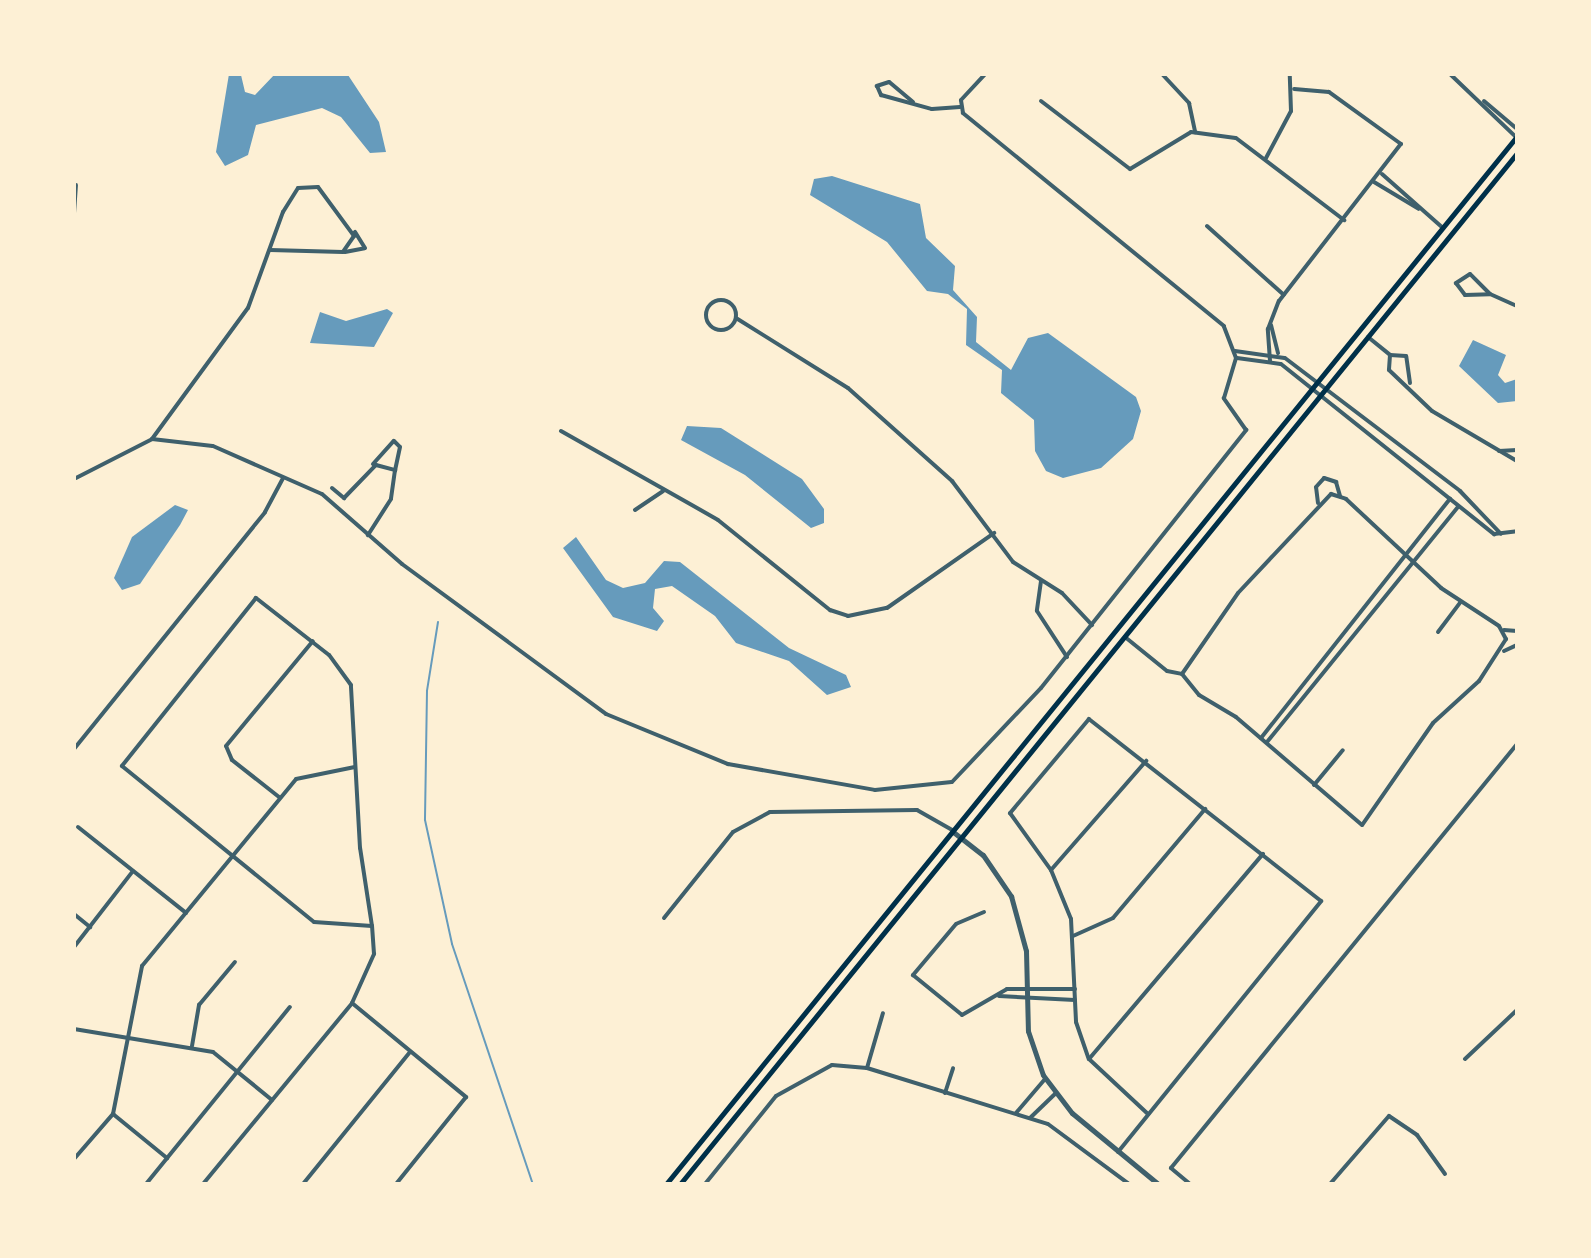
<!DOCTYPE html>
<html>
<head>
<meta charset="utf-8">
<style>
  body { margin:0 }
  #map { position:relative; width:1591px; height:1258px; overflow:hidden; background:#fdf0d5; font-family:Lora,serif }
  div>[style] { position:absolute }
  [style*='--x'] { left:calc(var(--x)*1px); top:calc(var(--y)*1px); width:calc(var(--w)*1px); rotate:calc(var(--a)*1deg) }
  .water>* { inset:0; background:#669bbc }
  .stream>* { height:2px; margin:-1px; padding:0 1px; transform-origin:1px; border-radius:1px; background:#669bbc }
  .minor>* { height:4px; margin:-2px; padding:0 2px; transform-origin:2px; border-radius:2px; background:#3f606c }
  .minor>.ring { margin:-2px; padding:0; box-sizing:content-box; background:none; border:4px solid #3f606c; border-radius:50% }
  .tertiary>* { height:5px; margin:-2.5px; padding:0 2.5px; transform-origin:2.5px; border-radius:2.5px; background:#3f606c }
  .secondary>* { height:5px; margin:-2.5px; padding:0 2.5px; transform-origin:2.5px; border-radius:2.5px; background:#003049 }
  span { translate:-50% -50%; white-space:nowrap; text-align:center; line-height:1.15; -webkit-text-stroke:8px #fdf0d5; paint-order:stroke }
  .frame { position:absolute; inset:0; border:76px solid #fdf0d5; pointer-events:none }
</style>
</head>
<body>
<div id="map">
  <div class="water">
    <i style="clip-path:polygon(229px 74px,241px 75px,245px 92px,255px 95px,275px 74px,348px 75px,379px 122px,386px 152px,370px 153px,341px 117px,322px 108px,256px 125px,248px 155px,225px 166px,216px 152px)"></i>
    <i style="clip-path:polygon(832px 176px,920px 204px,926px 238px,955px 266px,953px 290px,977px 317px,976px 342px,1011px 370px,1028px 338px,1048px 333px,1136px 397px,1141px 411px,1133px 439px,1101px 468px,1063px 478px,1046px 471px,1035px 451px,1034px 420px,1001px 393px,1002px 370px,966px 345px,967px 309px,948px 294px,927px 291px,887px 242px,810px 195px,814px 179px)"></i>
    <i style="clip-path:polygon(387px 309px,393px 313px,374px 347px,310px 343px,320px 312px,346px 321px)"></i>
    <i style="clip-path:polygon(1473px 340px,1506px 355px,1498px 375px,1505px 383px,1517px 379px,1517px 401px,1498px 403px,1459px 366px)"></i>
    <i style="clip-path:polygon(687px 426px,721px 428px,802px 479px,824px 509px,824px 523px,811px 528px,745px 475px,681px 440px)"></i>
    <i style="clip-path:polygon(175px 505px,188px 510px,180px 525px,140px 584px,122px 590px,114px 578px,132px 537px)"></i>
    <i style="clip-path:polygon(576px 537px,606px 580px,623px 588px,645px 583px,664px 561px,680px 562px,789px 648px,846px 675px,851px 687px,827px 695px,789px 661px,736px 643px,715px 616px,672px 586px,655px 589px,653px 608px,664px 621px,657px 631px,613px 617px,563px 548px)"></i>
  </div>
  <div class="stream">
    <i style="--x:438;--y:622;--w:70;--a:99.1"></i>
    <i style="--x:427;--y:691;--w:129;--a:90.9"></i>
    <i style="--x:425;--y:820;--w:127;--a:77.7"></i>
    <i style="--x:452;--y:944;--w:253;--a:71.4"></i>
  </div>
  <div class="minor">
    <i style="--x:1162;--y:74;--w:40;--a:47"></i>
    <i style="--x:1189;--y:103;--w:30;--a:78"></i>
    <i style="--x:1450;--y:74;--w:91;--a:43.7"></i>
    <i style="--x:1041;--y:101;--w:112;--a:37.4"></i>
    <i style="--x:1130;--y:169;--w:71;--a:-31.2"></i>
    <i style="--x:1191;--y:132;--w:45;--a:7.6"></i>
    <i style="--x:1236;--y:138;--w:136;--a:37.2"></i>
    <i style="--x:1484;--y:101;--w:43;--a:40.3"></i>
    <i style="--x:913;--y:102;--w:31;--a:-140"></i>
    <i style="--x:889;--y:82;--w:13;--a:162"></i>
    <i style="--x:877;--y:86;--w:10;--a:66"></i>
    <i style="--x:881;--y:95;--w:53;--a:15.4"></i>
    <i style="--x:932;--y:109;--w:28;--a:-4"></i>
    <i style="--x:1266;--y:158;--w:53;--a:-62"></i>
    <i style="--x:1291;--y:111;--w:37;--a:-92"></i>
    <i style="--x:1382;--y:174;--w:81;--a:41.5"></i>
    <i style="--x:1374;--y:182;--w:52;--a:31"></i>
    <i style="--x:74;--y:213;--w:28;--a:-86"></i>
    <i style="--x:1207;--y:226;--w:103;--a:41.9"></i>
    <i style="--x:345;--y:252;--w:20;--a:-11"></i>
    <i style="--x:365;--y:248;--w:19;--a:-122"></i>
    <i style="--x:1490;--y:294;--w:28;--a:-135"></i>
    <i style="--x:1470;--y:274;--w:17;--a:147"></i>
    <i style="--x:1456;--y:283;--w:15;--a:53"></i>
    <i style="--x:1465;--y:295;--w:25;--a:-2"></i>
    <i style="--x:1490;--y:294;--w:30;--a:24"></i>
    <i class="ring" style="left:706px;top:300px;width:26px;height:26px"></i>
    <i style="--x:736;--y:318;--w:132;--a:32"></i>
    <i style="--x:848;--y:388;--w:140;--a:41.8"></i>
    <i style="--x:952;--y:481;--w:101;--a:53"></i>
    <i style="--x:1013;--y:562;--w:58;--a:32.3"></i>
    <i style="--x:1062;--y:593;--w:44;--a:46.8"></i>
    <i style="--x:1271;--y:325;--w:29;--a:76"></i>
    <i style="--x:1368;--y:337;--w:28;--a:39"></i>
    <i style="--x:1235;--y:351;--w:50;--a:8"></i>
    <i style="--x:1285;--y:358;--w:220;--a:37.2"></i>
    <i style="--x:1460;--y:491;--w:59;--a:46.4"></i>
    <i style="--x:1237;--y:358;--w:44;--a:7.8"></i>
    <i style="--x:1281;--y:364;--w:273;--a:38.6"></i>
    <i style="--x:1494;--y:534;--w:23;--a:-7"></i>
    <i style="--x:1270;--y:361;--w:32;--a:-94"></i>
    <i style="--x:1268;--y:329;--w:30;--a:-69"></i>
    <i style="--x:1279;--y:301;--w:199;--a:-52.2"></i>
    <i style="--x:1401;--y:144;--w:89;--a:-144.2"></i>
    <i style="--x:1329;--y:92;--w:35;--a:-175"></i>
    <i style="--x:1410;--y:383;--w:27;--a:-98"></i>
    <i style="--x:1406;--y:356;--w:16;--a:-176"></i>
    <i style="--x:1390;--y:355;--w:15;--a:94"></i>
    <i style="--x:1389;--y:370;--w:59;--a:43.6"></i>
    <i style="--x:1432;--y:411;--w:99;--a:30.5"></i>
    <i style="--x:561;--y:431;--w:180;--a:29.5"></i>
    <i style="--x:718;--y:520;--w:144;--a:38.8"></i>
    <i style="--x:830;--y:610;--w:19;--a:18"></i>
    <i style="--x:848;--y:616;--w:40;--a:-12"></i>
    <i style="--x:887;--y:608;--w:131;--a:-35"></i>
    <i style="--x:152;--y:439;--w:162;--a:-53.8"></i>
    <i style="--x:248;--y:308;--w:102;--a:-70"></i>
    <i style="--x:283;--y:212;--w:28;--a:-58"></i>
    <i style="--x:298;--y:188;--w:20;--a:-3"></i>
    <i style="--x:318;--y:187;--w:61;--a:53.7"></i>
    <i style="--x:354;--y:236;--w:19;--a:125"></i>
    <i style="--x:343;--y:252;--w:73;--a:-178.4"></i>
    <i style="--x:1499;--y:451;--w:18;--a:-3"></i>
    <i style="--x:373;--y:464;--w:31;--a:-48"></i>
    <i style="--x:394;--y:441;--w:8;--a:45"></i>
    <i style="--x:400;--y:447;--w:24;--a:102"></i>
    <i style="--x:74;--y:479;--w:88;--a:-27.1"></i>
    <i style="--x:152;--y:439;--w:61;--a:6.5"></i>
    <i style="--x:213;--y:446;--w:119;--a:23.8"></i>
    <i style="--x:322;--y:494;--w:106;--a:41.2"></i>
    <i style="--x:402;--y:564;--w:253;--a:36.3"></i>
    <i style="--x:606;--y:714;--w:132;--a:22.3"></i>
    <i style="--x:728;--y:764;--w:149;--a:10"></i>
    <i style="--x:875;--y:790;--w:77;--a:-5.9"></i>
    <i style="--x:952;--y:782;--w:129;--a:-46.6"></i>
    <i style="--x:1041;--y:688;--w:330;--a:-51.5"></i>
    <i style="--x:1246;--y:430;--w:39;--a:-125"></i>
    <i style="--x:1224;--y:398;--w:42;--a:-73.3"></i>
    <i style="--x:1236;--y:358;--w:34;--a:-111"></i>
    <i style="--x:1224;--y:326;--w:337;--a:-140.8"></i>
    <i style="--x:963;--y:113;--w:13;--a:-99"></i>
    <i style="--x:961;--y:100;--w:35;--a:-47"></i>
    <i style="--x:332;--y:488;--w:16;--a:40"></i>
    <i style="--x:344;--y:498;--w:46;--a:-45.9"></i>
    <i style="--x:376;--y:465;--w:20;--a:15"></i>
    <i style="--x:395;--y:470;--w:29;--a:98"></i>
    <i style="--x:391;--y:499;--w:43;--a:122.6"></i>
    <i style="--x:1331;--y:494;--w:16;--a:18"></i>
    <i style="--x:1346;--y:499;--w:130;--a:43.1"></i>
    <i style="--x:1441;--y:588;--w:69;--a:33.2"></i>
    <i style="--x:1499;--y:626;--w:15;--a:62"></i>
    <i style="--x:1506;--y:639;--w:50;--a:122.7"></i>
    <i style="--x:1479;--y:681;--w:62;--a:137.6"></i>
    <i style="--x:1433;--y:723;--w:124;--a:124.8"></i>
    <i style="--x:1362;--y:825;--w:166;--a:-139.4"></i>
    <i style="--x:1236;--y:717;--w:43;--a:-149.3"></i>
    <i style="--x:1199;--y:695;--w:27;--a:-129"></i>
    <i style="--x:1182;--y:674;--w:98;--a:-55.3"></i>
    <i style="--x:1238;--y:593;--w:136;--a:-46.8"></i>
    <i style="--x:1318;--y:503;--w:16;--a:-97"></i>
    <i style="--x:1316;--y:487;--w:12;--a:-48"></i>
    <i style="--x:1324;--y:478;--w:13;--a:18"></i>
    <i style="--x:1336;--y:482;--w:15;--a:74"></i>
    <i style="--x:635;--y:510;--w:34;--a:-34"></i>
    <i style="--x:1041;--y:581;--w:30;--a:98"></i>
    <i style="--x:1037;--y:611;--w:55;--a:56.9"></i>
    <i style="--x:1504;--y:630;--w:13;--a:4"></i>
    <i style="--x:1438;--y:632;--w:38;--a:-53"></i>
    <i style="--x:1125;--y:637;--w:54;--a:39"></i>
    <i style="--x:1167;--y:671;--w:15;--a:11"></i>
    <i style="--x:1504;--y:651;--w:14;--a:-25"></i>
    <i style="--x:1261;--y:738;--w:305;--a:-51.7"></i>
    <i style="--x:1267;--y:742;--w:303;--a:-50.9"></i>
    <i style="--x:74;--y:749;--w:304;--a:-51.1"></i>
    <i style="--x:265;--y:512;--w:38;--a:-62"></i>
    <i style="--x:1314;--y:785;--w:45;--a:-50.4"></i>
    <i style="--x:279;--y:797;--w:60;--a:-141.8"></i>
    <i style="--x:232;--y:760;--w:15;--a:-113"></i>
    <i style="--x:226;--y:746;--w:136;--a:-50.4"></i>
    <i style="--x:78;--y:827;--w:138;--a:38.5"></i>
    <i style="--x:1051;--y:870;--w:145;--a:-48.9"></i>
    <i style="--x:984;--y:912;--w:30;--a:157"></i>
    <i style="--x:956;--y:924;--w:67;--a:130.1"></i>
    <i style="--x:913;--y:975;--w:63;--a:39.2"></i>
    <i style="--x:962;--y:1015;--w:52;--a:-30"></i>
    <i style="--x:1007;--y:989;--w:68;--a:0"></i>
    <i style="--x:74;--y:914;--w:21;--a:39"></i>
    <i style="--x:664;--y:918;--w:110;--a:-51.3"></i>
    <i style="--x:733;--y:832;--w:42;--a:-28.4"></i>
    <i style="--x:770;--y:812;--w:147;--a:-0.8"></i>
    <i style="--x:917;--y:810;--w:40;--a:29.7"></i>
    <i style="--x:1073;--y:936;--w:44;--a:-24.2"></i>
    <i style="--x:1113;--y:918;--w:143;--a:-49.8"></i>
    <i style="--x:74;--y:947;--w:96;--a:-52.2"></i>
    <i style="--x:999;--y:996;--w:76;--a:3"></i>
    <i style="--x:352;--y:1003;--w:148;--a:39.5"></i>
    <i style="--x:466;--y:1097;--w:112;--a:128.8"></i>
    <i style="--x:74;--y:1029;--w:141;--a:9.4"></i>
    <i style="--x:213;--y:1052;--w:76;--a:39.1"></i>
    <i style="--x:192;--y:1046;--w:42;--a:-80.3"></i>
    <i style="--x:199;--y:1005;--w:56;--a:-50.1"></i>
    <i style="--x:1089;--y:1059;--w:269;--a:-49.7"></i>
    <i style="--x:1465;--y:1059;--w:71;--a:-43.3"></i>
    <i style="--x:867;--y:1068;--w:57;--a:-73.8"></i>
    <i style="--x:945;--y:1093;--w:26;--a:-72"></i>
    <i style="--x:1016;--y:1113;--w:45;--a:-49.5"></i>
    <i style="--x:113;--y:1114;--w:70;--a:39.2"></i>
    <i style="--x:1030;--y:1118;--w:35;--a:-44"></i>
    <i style="--x:1118;--y:1152;--w:323;--a:-51"></i>
    <i style="--x:1321;--y:901;--w:295;--a:-141.9"></i>
    <i style="--x:1089;--y:719;--w:123;--a:130"></i>
    <i style="--x:1010;--y:813;--w:70;--a:54.3"></i>
    <i style="--x:1051;--y:870;--w:53;--a:67.8"></i>
    <i style="--x:1071;--y:919;--w:103;--a:87.2"></i>
    <i style="--x:1076;--y:1022;--w:39;--a:71"></i>
    <i style="--x:1089;--y:1059;--w:81;--a:43"></i>
    <i style="--x:74;--y:1159;--w:60;--a:-49.1"></i>
    <i style="--x:113;--y:1114;--w:151;--a:-78.9"></i>
    <i style="--x:142;--y:966;--w:242;--a:-50.5"></i>
    <i style="--x:296;--y:779;--w:60;--a:-11.5"></i>
    <i style="--x:146;--y:1184;--w:228;--a:-50.9"></i>
    <i style="--x:203;--y:1184;--w:234;--a:-50.5"></i>
    <i style="--x:352;--y:1003;--w:54;--a:-65.8"></i>
    <i style="--x:374;--y:954;--w:28;--a:-94"></i>
    <i style="--x:372;--y:926;--w:79;--a:-98.7"></i>
    <i style="--x:360;--y:848;--w:163;--a:-93.2"></i>
    <i style="--x:351;--y:685;--w:37;--a:-126"></i>
    <i style="--x:329;--y:655;--w:93;--a:-142"></i>
    <i style="--x:256;--y:598;--w:215;--a:128.6"></i>
    <i style="--x:122;--y:766;--w:247;--a:39.1"></i>
    <i style="--x:314;--y:922;--w:58;--a:3.9"></i>
    <i style="--x:303;--y:1184;--w:170;--a:-51"></i>
    <i style="--x:705;--y:1184;--w:113;--a:-51.1"></i>
    <i style="--x:776;--y:1096;--w:64;--a:-29"></i>
    <i style="--x:832;--y:1065;--w:35;--a:5"></i>
    <i style="--x:867;--y:1068;--w:189;--a:17.2"></i>
    <i style="--x:1048;--y:1124;--w:101;--a:36.5"></i>
    <i style="--x:1190;--y:1184;--w:25;--a:-140"></i>
    <i style="--x:1171;--y:1168;--w:547;--a:-50.78"></i>
    <i style="--x:1330;--y:1184;--w:90;--a:-49.1"></i>
    <i style="--x:1389;--y:1116;--w:34;--a:34"></i>
    <i style="--x:1417;--y:1135;--w:48;--a:54.3"></i>
  </div>
  <div class="tertiary">
    <i style="--x:952;--y:831;--w:39;--a:38"></i>
    <i style="--x:983;--y:855;--w:50;--a:55.7"></i>
    <i style="--x:1011;--y:896;--w:57;--a:74.7"></i>
    <i style="--x:1026;--y:951;--w:80;--a:88.6"></i>
    <i style="--x:1028;--y:1031;--w:46;--a:71.2"></i>
    <i style="--x:1043;--y:1075;--w:48;--a:52.7"></i>
    <i style="--x:1072;--y:1113;--w:112;--a:39.5"></i>
  </div>
  <div class="secondary">
    <i style="--x:666;--y:1184;--w:1350;--a:-50.92"></i>
    <i style="--x:680;--y:1184;--w:1328;--a:-50.93"></i>
  </div>
  <div class="frame"></div>
</div>
</body>
</html>
